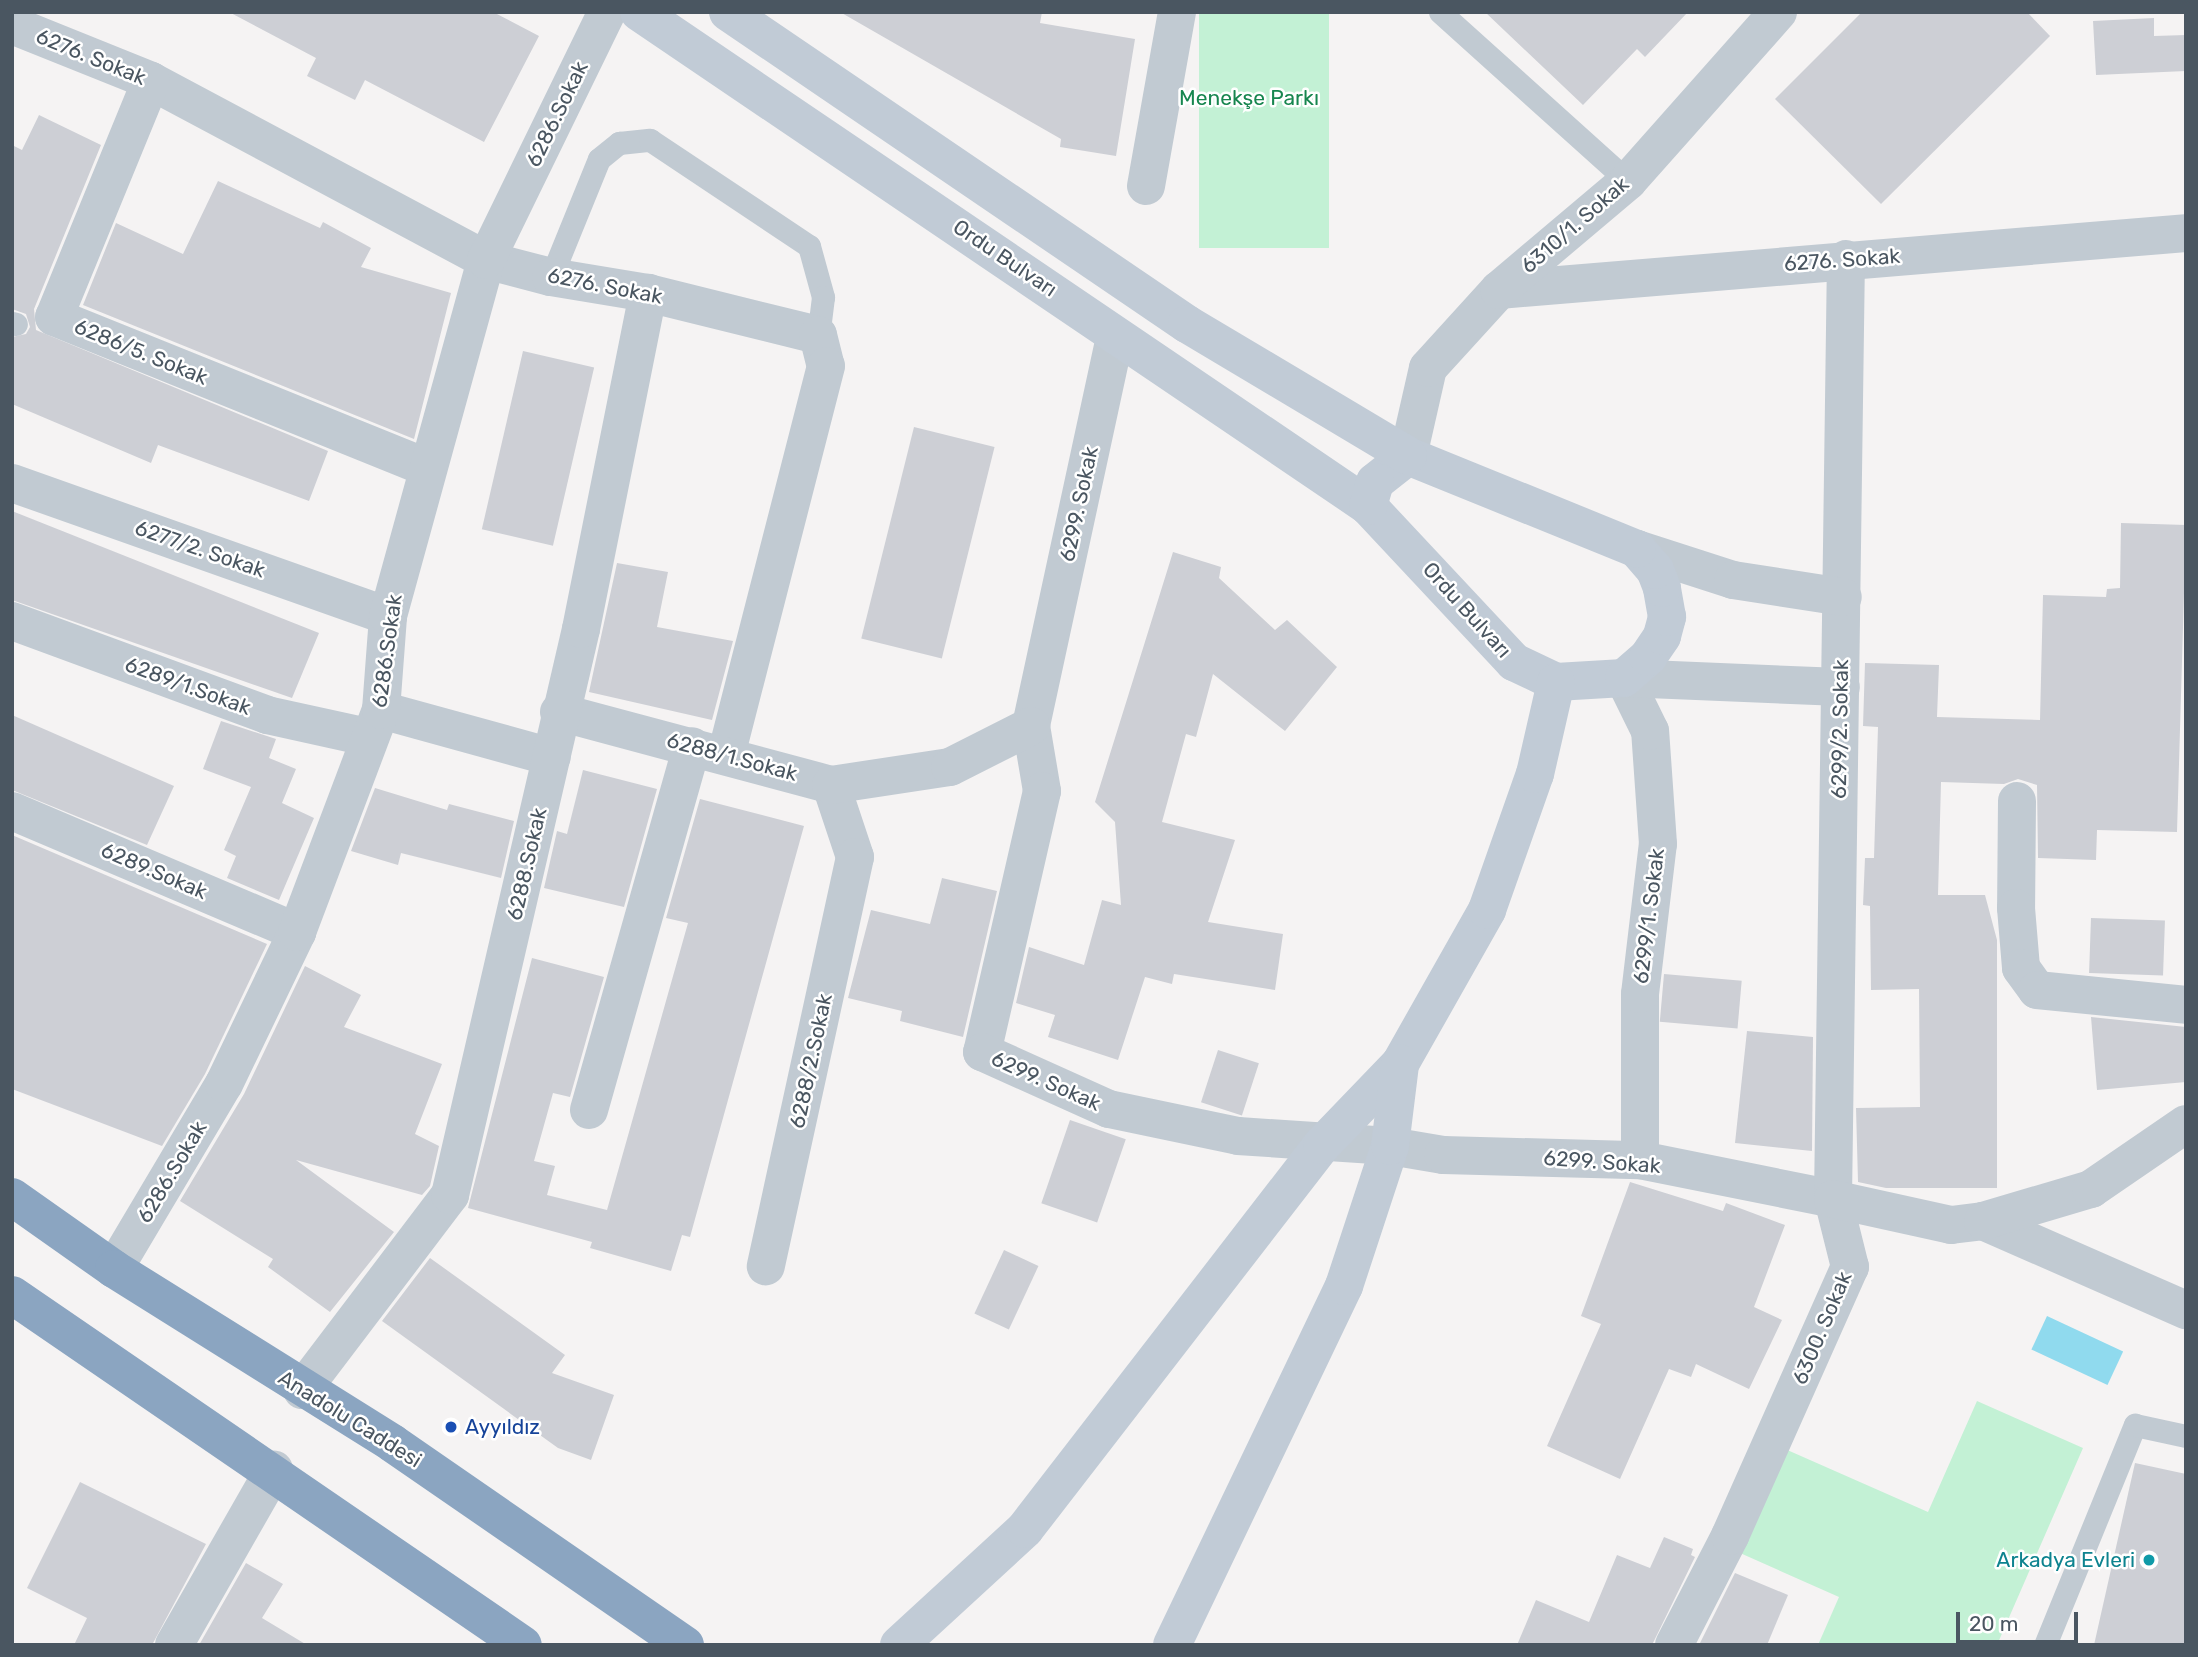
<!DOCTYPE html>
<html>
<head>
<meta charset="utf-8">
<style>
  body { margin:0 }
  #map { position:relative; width:2198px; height:1657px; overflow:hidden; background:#f5f3f3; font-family:Rubik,sans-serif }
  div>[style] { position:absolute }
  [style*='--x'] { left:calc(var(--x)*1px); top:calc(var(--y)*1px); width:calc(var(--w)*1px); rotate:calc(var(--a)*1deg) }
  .green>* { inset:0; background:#c3f1d5; transform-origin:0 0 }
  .water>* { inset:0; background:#90daee; transform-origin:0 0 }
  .building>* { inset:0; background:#cdcfd5; transform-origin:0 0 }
  .lane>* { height:23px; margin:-11.5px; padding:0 11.5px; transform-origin:11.5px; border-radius:11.5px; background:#c1cad2 }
  .street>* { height:38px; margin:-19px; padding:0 19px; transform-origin:19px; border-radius:19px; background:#c1cad2 }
  .secondary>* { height:38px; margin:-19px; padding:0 19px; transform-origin:19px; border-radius:19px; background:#c1cbd6 }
  .highway>* { height:38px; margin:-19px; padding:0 19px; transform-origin:19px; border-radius:19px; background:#8ba5c1 }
  .dots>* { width:19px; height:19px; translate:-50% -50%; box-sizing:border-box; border:4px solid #fff; border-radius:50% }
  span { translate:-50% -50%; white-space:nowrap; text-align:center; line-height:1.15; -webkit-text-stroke:5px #fff; paint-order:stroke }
  .street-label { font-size:21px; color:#4a5661 }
  .park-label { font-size:21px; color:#17864f }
  .transit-label { font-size:21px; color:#164399 }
  .left { translate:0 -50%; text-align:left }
  .culture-label { font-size:21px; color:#0d838f }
  .right { translate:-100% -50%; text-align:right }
  .frame { position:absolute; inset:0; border:14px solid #4a5661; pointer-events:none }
  .scale { position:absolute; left:1956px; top:1612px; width:122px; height:32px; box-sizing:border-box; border:4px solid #4a5661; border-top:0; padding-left:9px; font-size:21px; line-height:24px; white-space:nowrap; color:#4a5661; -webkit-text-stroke:5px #fff; paint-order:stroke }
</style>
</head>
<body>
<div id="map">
  <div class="green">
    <i style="left:1199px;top:12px;width:130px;height:236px"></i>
    <i style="clip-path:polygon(1977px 1401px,2083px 1448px,1997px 1645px,1818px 1645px,1839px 1597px,1740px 1553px,1785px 1449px,1928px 1512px)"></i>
  </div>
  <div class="water">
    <i style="left:2047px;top:1316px;width:84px;height:37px;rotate:25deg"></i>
  </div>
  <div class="building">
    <i style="clip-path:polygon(229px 12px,493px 12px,539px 36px,484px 142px,365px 80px,355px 100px,307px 76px,316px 58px)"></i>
    <i style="clip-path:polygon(840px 12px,1042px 12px,1040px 23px,1135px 39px,1116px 156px,1060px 147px,1061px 139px)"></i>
    <i style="clip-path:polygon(1485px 12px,1688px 12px,1645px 57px,1637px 49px,1583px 105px)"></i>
    <i style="clip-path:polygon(1862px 12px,2027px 12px,2050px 36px,1881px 204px,1775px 99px)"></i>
    <i style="clip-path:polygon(2154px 18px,2154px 36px,2186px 35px,2186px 71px,2096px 75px,2093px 21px)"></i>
    <i style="clip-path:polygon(39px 115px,101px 145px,34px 309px,36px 330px,328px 451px,309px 501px,158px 445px,151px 463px,12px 404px,12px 337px,26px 334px,30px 327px,26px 314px,12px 309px,12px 145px,22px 150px)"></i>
    <i style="clip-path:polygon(218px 181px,320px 228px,323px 222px,371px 248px,361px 267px,451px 293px,414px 439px,83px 305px,116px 223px,183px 254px)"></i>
    <i style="left:523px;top:351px;width:73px;height:183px;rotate:13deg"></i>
    <i style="left:914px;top:427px;width:83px;height:218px;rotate:14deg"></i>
    <i style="clip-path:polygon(12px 511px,319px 633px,292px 698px,12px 600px)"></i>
    <i style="clip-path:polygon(2121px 523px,2186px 525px,2177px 832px,2097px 830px,2096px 860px,2038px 858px,2037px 785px,2018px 779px,2004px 784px,1941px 782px,1938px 895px,1985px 895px,1997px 940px,1997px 1188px,1886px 1188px,1858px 1182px,1856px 1108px,1920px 1107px,1919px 989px,1871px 990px,1870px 906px,1863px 905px,1865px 858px,1874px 858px,1878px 727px,1863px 726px,1865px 663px,1939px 665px,1937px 717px,2040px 720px,2043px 595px,2106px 597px,2107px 589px,2120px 588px)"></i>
    <i style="clip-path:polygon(1173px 552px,1221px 567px,1219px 578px,1275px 630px,1287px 620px,1337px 667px,1285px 731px,1213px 674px,1196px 737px,1186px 734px,1162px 822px,1235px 840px,1208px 922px,1283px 934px,1275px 990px,1174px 974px,1172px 984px,1145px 977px,1118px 1060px,1048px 1037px,1055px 1015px,1016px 1003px,1029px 947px,1084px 965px,1102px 900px,1121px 905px,1115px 822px,1095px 802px)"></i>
    <i style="clip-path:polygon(617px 563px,668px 572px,657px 627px,733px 641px,712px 720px,589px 692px)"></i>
    <i style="clip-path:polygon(12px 715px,174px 786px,147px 845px,12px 790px)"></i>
    <i style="clip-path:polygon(221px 721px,276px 739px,269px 758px,296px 769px,282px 803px,314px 818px,279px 900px,227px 878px,236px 856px,224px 850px,251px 787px,203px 769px)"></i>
    <i style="clip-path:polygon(583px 770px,657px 789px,624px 907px,544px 888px,557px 831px,567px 834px)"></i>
    <i style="clip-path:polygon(375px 788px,447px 810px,449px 804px,514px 821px,501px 878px,401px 853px,398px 865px,351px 851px)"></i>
    <i style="clip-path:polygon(700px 799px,804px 826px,690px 1237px,682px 1235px,671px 1271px,590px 1248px,592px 1242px,468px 1208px,532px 958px,604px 977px,570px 1097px,553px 1093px,534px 1161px,555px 1166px,547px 1195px,607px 1210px,688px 923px,666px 918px)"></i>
    <i style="clip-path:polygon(12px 835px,267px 944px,205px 1074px,162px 1146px,12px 1089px)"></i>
    <i style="clip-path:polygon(942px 878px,997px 891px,963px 1037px,900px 1021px,902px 1011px,848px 998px,871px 910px,930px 924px)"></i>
    <i style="left:2091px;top:918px;width:74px;height:55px;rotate:2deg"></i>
    <i style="clip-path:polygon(305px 966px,361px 995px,344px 1027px,442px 1064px,415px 1134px,439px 1146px,430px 1186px,422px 1195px,296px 1160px,394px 1232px,330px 1312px,268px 1267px,273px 1259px,180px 1201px,244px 1094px)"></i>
    <i style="left:1664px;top:974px;width:78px;height:48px;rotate:5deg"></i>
    <i style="clip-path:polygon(2091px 1017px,2186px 1027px,2186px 1082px,2097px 1090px)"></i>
    <i style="clip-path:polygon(1747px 1031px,1813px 1037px,1812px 1151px,1735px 1143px)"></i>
    <i style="left:1218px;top:1050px;width:43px;height:55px;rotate:18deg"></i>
    <i style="left:1070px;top:1120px;width:59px;height:88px;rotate:19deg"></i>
    <i style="clip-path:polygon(1630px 1182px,1723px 1211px,1726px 1203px,1785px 1225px,1754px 1307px,1782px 1320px,1749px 1389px,1696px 1364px,1691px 1377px,1669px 1369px,1620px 1479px,1547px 1446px,1601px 1324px,1581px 1316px)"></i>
    <i style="left:1004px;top:1250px;width:38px;height:70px;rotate:25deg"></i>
    <i style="clip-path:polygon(430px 1258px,565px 1355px,552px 1373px,614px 1395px,591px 1460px,558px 1448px,382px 1321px)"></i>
    <i style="clip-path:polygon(2135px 1463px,2186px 1474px,2186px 1645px,2094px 1645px)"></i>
    <i style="clip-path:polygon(80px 1482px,206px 1544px,152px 1645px,74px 1645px,87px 1618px,27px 1588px)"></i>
    <i style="clip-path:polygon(1664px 1537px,1693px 1549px,1691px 1555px,1695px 1557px,1652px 1645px,1517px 1645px,1536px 1600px,1589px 1622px,1617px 1555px,1650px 1568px)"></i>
    <i style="clip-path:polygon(246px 1563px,283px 1584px,262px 1618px,307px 1645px,199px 1645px)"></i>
    <i style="clip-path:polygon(1735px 1573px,1788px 1595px,1767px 1645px,1699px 1645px)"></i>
  </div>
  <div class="lane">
    <i style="--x:1440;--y:12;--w:253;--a:42"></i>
    <i style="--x:551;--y:277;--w:127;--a:-67.9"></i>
    <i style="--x:599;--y:159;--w:26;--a:-39"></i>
    <i style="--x:619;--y:143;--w:31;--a:-6"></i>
    <i style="--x:650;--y:140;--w:191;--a:33.7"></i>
    <i style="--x:809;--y:246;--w:53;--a:74.6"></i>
    <i style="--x:823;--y:297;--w:38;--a:97"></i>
    <i style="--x:12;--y:323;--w:4;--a:14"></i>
    <i style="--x:2045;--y:1645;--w:238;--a:-67.8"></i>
    <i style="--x:2135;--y:1425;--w:52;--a:12.2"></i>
  </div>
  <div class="street">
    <i style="--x:12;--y:25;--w:150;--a:21.9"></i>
    <i style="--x:151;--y:81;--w:380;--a:28.1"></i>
    <i style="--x:486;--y:260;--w:67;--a:14.7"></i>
    <i style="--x:551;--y:277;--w:98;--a:9.4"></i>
    <i style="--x:648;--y:293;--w:175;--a:13.9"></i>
    <i style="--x:818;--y:335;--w:32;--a:76"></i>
    <i style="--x:826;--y:366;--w:402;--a:104.4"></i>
    <i style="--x:151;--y:81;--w:255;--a:112.3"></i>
    <i style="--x:54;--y:317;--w:401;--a:22"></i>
    <i style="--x:1146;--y:186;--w:177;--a:-79.9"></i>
    <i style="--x:1499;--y:290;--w:689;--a:-4.74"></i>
    <i style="--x:1115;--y:337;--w:398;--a:102.2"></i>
    <i style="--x:1031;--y:726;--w:66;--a:80.4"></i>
    <i style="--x:1042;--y:791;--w:268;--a:102.9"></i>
    <i style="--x:982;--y:1052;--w:139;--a:24.2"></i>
    <i style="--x:1109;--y:1109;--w:132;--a:11.8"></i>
    <i style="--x:1238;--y:1136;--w:152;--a:3.8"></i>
    <i style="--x:1390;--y:1146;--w:54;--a:9.6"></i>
    <i style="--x:1443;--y:1155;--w:197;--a:1.5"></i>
    <i style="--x:1640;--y:1160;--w:197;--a:11.4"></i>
    <i style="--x:1833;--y:1199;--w:940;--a:-89.21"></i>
    <i style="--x:1408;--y:456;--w:90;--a:-77.2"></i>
    <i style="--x:1428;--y:368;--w:105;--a:-47.7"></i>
    <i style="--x:1499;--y:290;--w:169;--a:-40.2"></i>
    <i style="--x:1628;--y:181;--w:226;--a:-48.4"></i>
    <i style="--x:12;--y:483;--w:399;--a:19.5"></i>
    <i style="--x:1637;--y:549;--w:101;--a:17.9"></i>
    <i style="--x:1733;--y:580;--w:111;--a:8.8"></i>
    <i style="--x:12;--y:621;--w:272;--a:20.2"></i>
    <i style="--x:267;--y:715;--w:102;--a:12.4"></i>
    <i style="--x:381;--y:710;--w:177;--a:15.4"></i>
    <i style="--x:559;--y:712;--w:282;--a:15"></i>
    <i style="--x:831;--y:785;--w:76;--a:71.6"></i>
    <i style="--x:855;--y:857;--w:419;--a:102.3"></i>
    <i style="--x:831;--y:785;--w:120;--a:-8.6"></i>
    <i style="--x:950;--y:767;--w:91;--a:-26.8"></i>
    <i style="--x:2017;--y:801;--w:107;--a:90.5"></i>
    <i style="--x:2016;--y:908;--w:60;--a:85.2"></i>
    <i style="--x:2021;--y:968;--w:27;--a:54"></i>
    <i style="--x:2037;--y:990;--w:150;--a:5.7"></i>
    <i style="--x:12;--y:811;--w:310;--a:23"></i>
    <i style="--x:589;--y:1110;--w:378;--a:-74.2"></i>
    <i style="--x:1640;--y:1160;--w:166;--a:-90"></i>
    <i style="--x:1640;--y:994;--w:151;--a:-83.2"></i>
    <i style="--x:1658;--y:844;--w:113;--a:-94"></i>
    <i style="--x:1650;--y:731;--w:59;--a:-116.1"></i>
    <i style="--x:1624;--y:678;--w:217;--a:2.4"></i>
    <i style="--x:1983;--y:1221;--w:222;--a:23.7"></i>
    <i style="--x:114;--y:1269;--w:215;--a:-59.3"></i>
    <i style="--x:224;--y:1084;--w:169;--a:-64.3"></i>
    <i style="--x:297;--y:932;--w:237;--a:-69.3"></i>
    <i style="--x:381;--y:710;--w:94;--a:-85.7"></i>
    <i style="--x:388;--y:616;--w:369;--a:-74.6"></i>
    <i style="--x:486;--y:260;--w:276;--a:-64"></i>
    <i style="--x:302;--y:1390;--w:245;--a:-52.8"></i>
    <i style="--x:450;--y:1195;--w:581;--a:-76.97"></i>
    <i style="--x:581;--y:629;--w:343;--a:-78.7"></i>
    <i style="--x:174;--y:1645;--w:202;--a:-60.3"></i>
    <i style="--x:1674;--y:1645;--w:123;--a:-62.8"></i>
    <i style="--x:1730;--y:1536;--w:295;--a:-66"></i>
    <i style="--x:1850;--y:1267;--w:70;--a:-104"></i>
    <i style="--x:1833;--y:1199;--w:121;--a:12.4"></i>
    <i style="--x:1951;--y:1225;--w:32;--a:-7"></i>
    <i style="--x:1983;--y:1221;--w:113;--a:-16.5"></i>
    <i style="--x:2091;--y:1189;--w:115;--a:-34.4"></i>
  </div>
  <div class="secondary">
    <i style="--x:639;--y:12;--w:881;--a:34.12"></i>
    <i style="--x:1368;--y:506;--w:214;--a:46.9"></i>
    <i style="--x:1514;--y:662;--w:47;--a:25.5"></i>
    <i style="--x:1556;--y:682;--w:68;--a:-3.4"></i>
    <i style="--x:1624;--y:678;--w:32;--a:-41"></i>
    <i style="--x:1648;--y:657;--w:25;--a:-56"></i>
    <i style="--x:1662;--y:636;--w:20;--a:-75"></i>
    <i style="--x:1667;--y:617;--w:29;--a:-100"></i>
    <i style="--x:1662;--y:588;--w:19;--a:-111"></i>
    <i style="--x:1655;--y:570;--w:28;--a:-131"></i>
    <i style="--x:1637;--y:549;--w:247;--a:-157.9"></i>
    <i style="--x:1408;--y:456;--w:42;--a:141.8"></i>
    <i style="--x:1375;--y:482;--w:25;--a:106"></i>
    <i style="--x:728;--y:12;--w:555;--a:34.21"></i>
    <i style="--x:1187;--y:324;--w:257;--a:30.8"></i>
    <i style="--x:899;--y:1645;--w:171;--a:-42.6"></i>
    <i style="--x:1025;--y:1529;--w:485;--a:-52.3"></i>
    <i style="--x:1322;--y:1145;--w:112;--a:-46.1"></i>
    <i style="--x:1400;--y:1064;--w:177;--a:-60.5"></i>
    <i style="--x:1487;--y:910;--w:144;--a:-70.6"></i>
    <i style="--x:1535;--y:774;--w:94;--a:-77.1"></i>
    <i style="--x:1172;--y:1645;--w:398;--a:-64.4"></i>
    <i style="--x:1344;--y:1286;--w:147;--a:-71.8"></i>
    <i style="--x:1390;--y:1146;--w:83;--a:-83"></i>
  </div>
  <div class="highway">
    <i style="--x:12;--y:1197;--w:125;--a:35.2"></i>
    <i style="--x:114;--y:1269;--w:328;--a:32"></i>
    <i style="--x:392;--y:1443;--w:356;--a:34.6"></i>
    <i style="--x:12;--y:1295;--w:619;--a:34.41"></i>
  </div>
  <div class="dots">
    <i style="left:451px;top:1427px;background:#1a4fb4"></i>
    <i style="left:2149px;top:1560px;background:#0f9aa8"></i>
  </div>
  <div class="street-label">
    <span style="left:91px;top:57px;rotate:22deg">6276. Sokak</span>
    <span style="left:557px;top:114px;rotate:-64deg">6286.Sokak</span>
    <span style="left:1575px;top:225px;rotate:-41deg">6310/1. Sokak</span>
    <span style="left:1005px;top:258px;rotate:34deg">Ordu Bulvarı</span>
    <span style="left:1842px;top:260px;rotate:-4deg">6276. Sokak</span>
    <span style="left:605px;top:286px;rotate:11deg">6276. Sokak</span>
    <span style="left:141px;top:352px;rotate:22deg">6286/5. Sokak</span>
    <span style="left:1079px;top:504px;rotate:-78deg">6299. Sokak</span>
    <span style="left:200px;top:549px;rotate:19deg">6277/2. Sokak</span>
    <span style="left:1467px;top:610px;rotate:48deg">Ordu Bulvarı</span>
    <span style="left:387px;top:651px;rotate:-82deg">6286.Sokak</span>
    <span style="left:188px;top:686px;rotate:20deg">6289/1.Sokak</span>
    <span style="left:1840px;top:729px;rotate:-89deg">6299/2. Sokak</span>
    <span style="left:732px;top:757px;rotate:15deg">6288/1.Sokak</span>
    <span style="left:527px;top:864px;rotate:-77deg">6288.Sokak</span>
    <span style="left:154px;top:871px;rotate:23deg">6289.Sokak</span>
    <span style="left:1649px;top:916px;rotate:-83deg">6299/1. Sokak</span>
    <span style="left:811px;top:1061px;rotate:-78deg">6288/2.Sokak</span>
    <span style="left:1046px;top:1081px;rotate:24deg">6299. Sokak</span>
    <span style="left:1602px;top:1162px;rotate:4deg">6299. Sokak</span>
    <span style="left:172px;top:1172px;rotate:-59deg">6286.Sokak</span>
    <span style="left:1822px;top:1328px;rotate:-67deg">6300. Sokak</span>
    <span style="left:350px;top:1419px;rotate:32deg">Anadolu Caddesi</span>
  </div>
  <div class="park-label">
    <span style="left:1249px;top:98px">Menekşe Parkı</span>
  </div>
  <div class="transit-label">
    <span class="left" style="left:465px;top:1427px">Ayyıldız</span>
  </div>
  <div class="culture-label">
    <span class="right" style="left:2135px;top:1560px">Arkadya Evleri</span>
  </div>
  <div class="frame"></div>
  <div class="scale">20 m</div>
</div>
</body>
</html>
